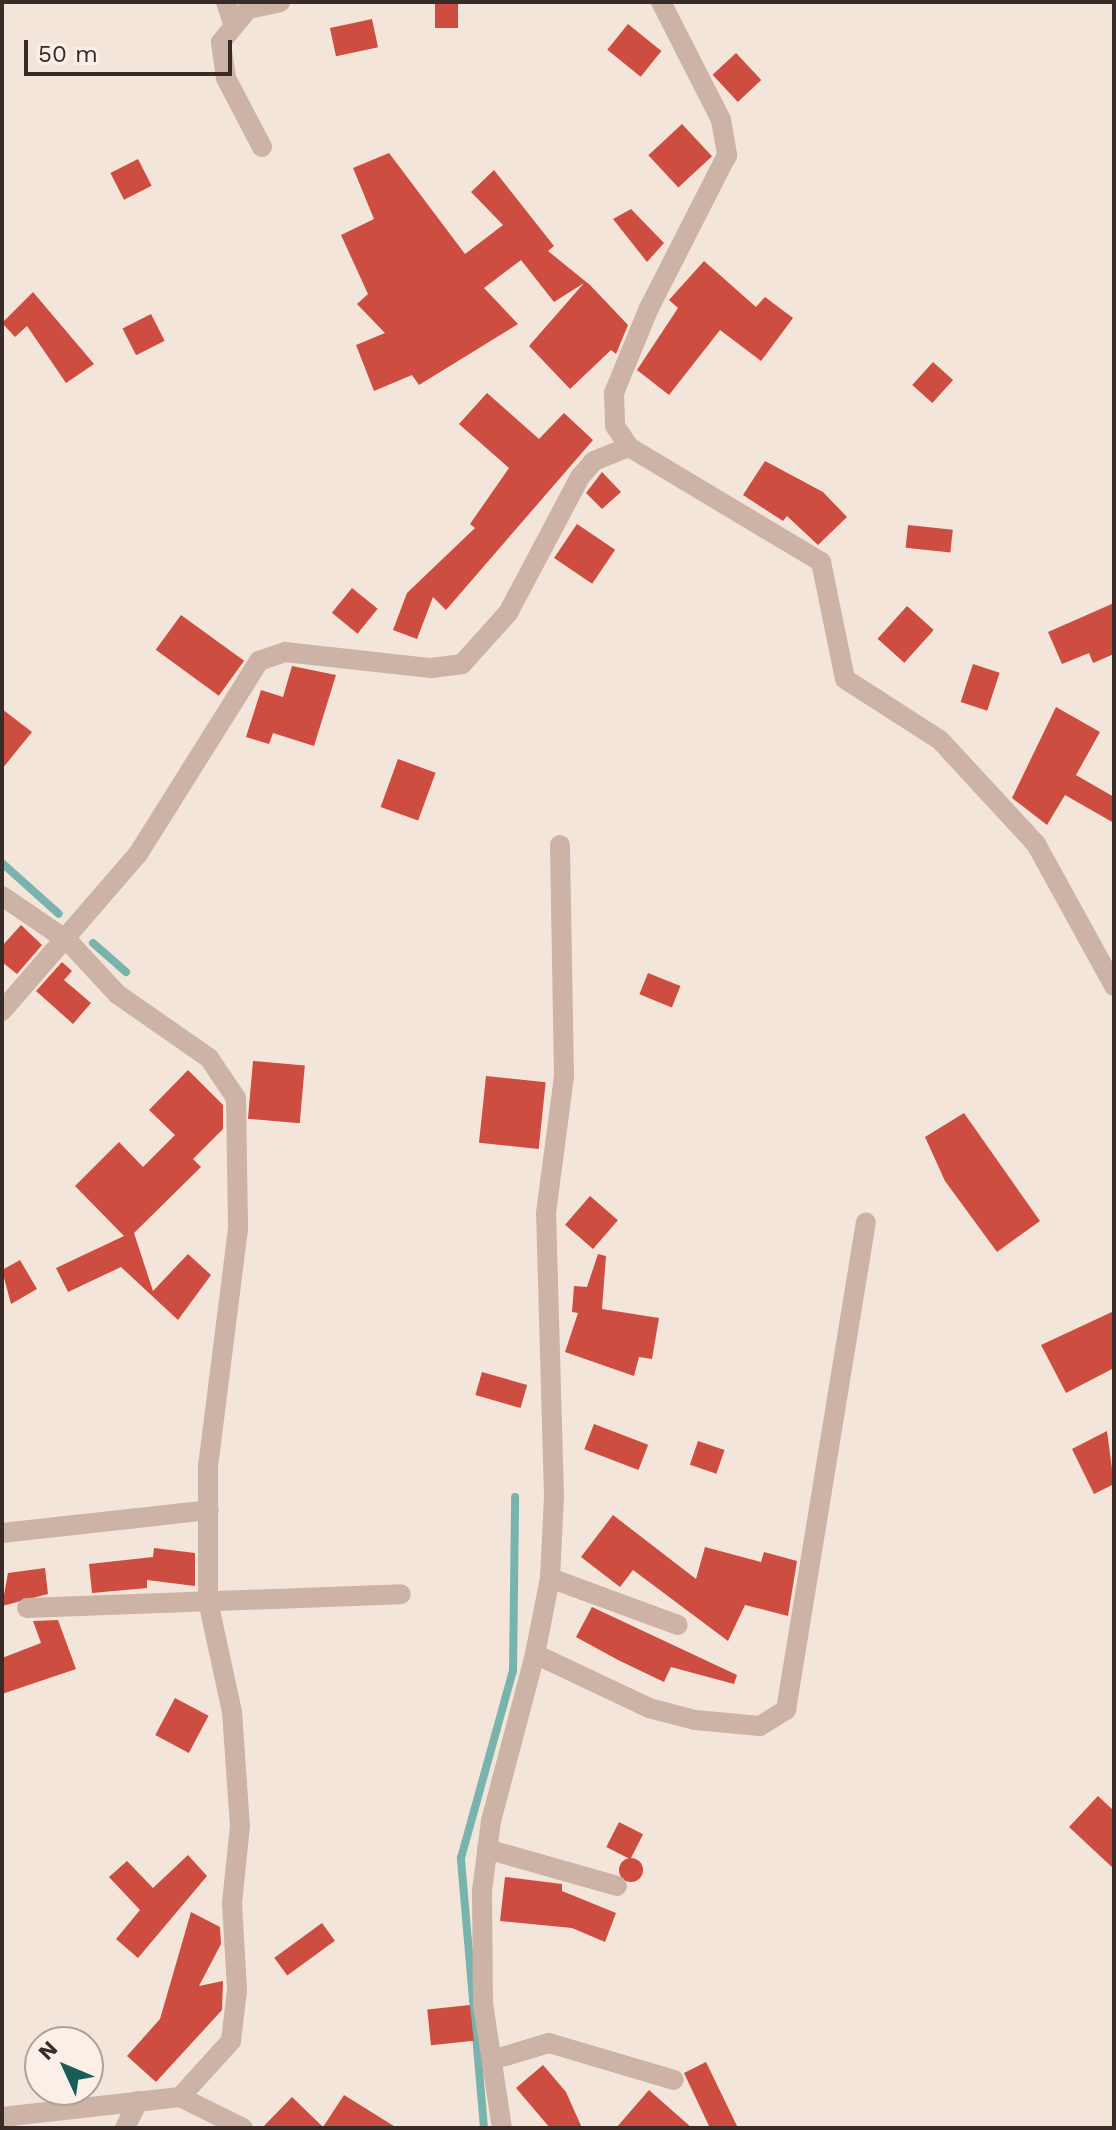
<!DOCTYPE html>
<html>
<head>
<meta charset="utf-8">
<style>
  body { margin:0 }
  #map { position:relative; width:1116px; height:2130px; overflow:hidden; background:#f4e5db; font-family:"Work Sans",sans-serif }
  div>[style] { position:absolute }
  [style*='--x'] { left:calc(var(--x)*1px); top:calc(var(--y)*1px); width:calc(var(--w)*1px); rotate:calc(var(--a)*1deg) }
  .stream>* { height:8px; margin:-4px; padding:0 4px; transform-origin:4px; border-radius:4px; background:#78b3ad }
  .building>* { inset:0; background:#cd4d40; transform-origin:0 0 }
  .round { border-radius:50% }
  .minor>* { height:20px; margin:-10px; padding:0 10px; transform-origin:10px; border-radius:10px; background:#cdb2a6 }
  span { translate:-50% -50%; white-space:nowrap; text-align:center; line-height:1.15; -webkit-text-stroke:7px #fbf0e8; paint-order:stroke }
  .frame { position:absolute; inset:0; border:4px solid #382b28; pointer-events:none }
  .north { position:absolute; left:24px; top:2026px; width:80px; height:80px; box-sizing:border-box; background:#fbf0e8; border:2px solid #ada19b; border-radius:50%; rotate:314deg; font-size:22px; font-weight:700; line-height:32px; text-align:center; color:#382b28 }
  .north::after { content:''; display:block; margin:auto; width:28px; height:36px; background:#1a5d57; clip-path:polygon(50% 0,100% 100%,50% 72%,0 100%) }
  .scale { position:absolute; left:24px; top:40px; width:208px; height:36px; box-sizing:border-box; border:4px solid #382b28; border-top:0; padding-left:10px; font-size:24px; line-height:28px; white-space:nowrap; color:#382b28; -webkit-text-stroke:6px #fbf0e8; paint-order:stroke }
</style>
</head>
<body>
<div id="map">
  <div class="stream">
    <i style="--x:2;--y:863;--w:76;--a:41.8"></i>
    <i style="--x:93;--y:943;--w:44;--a:41.3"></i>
    <i style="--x:484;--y:2128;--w:271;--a:-94.9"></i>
    <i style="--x:461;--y:1858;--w:194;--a:-74.5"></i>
    <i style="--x:513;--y:1671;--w:174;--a:-89.3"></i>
  </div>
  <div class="building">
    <i style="left:435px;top:2px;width:23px;height:26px"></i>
    <i style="left:372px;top:19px;width:29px;height:43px;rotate:78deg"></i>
    <i style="left:628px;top:24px;width:43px;height:33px;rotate:39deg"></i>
    <i style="left:736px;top:53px;width:37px;height:32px;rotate:47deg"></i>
    <i style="left:682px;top:124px;width:44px;height:46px;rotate:47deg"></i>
    <i style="clip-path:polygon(389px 153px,465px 254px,503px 225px,471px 192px,494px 170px,554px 246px,548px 251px,590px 285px,628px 325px,616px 354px,611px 350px,570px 389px,529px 346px,584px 283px,554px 302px,521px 260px,484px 288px,518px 324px,419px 385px,412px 375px,374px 391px,356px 345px,385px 333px,357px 304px,368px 294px,341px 235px,374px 219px,353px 168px)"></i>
    <i style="left:138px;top:159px;width:30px;height:31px;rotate:63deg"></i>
    <i style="clip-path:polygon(631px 209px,664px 243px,647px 262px,613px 219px)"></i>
    <i style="clip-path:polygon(704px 261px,756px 307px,765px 297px,793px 318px,761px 361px,720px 330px,669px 395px,637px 370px,678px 308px,669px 300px)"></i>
    <i style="clip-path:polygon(33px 292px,94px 364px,66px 383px,27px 326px,15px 337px,2px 323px)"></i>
    <i style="left:151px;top:314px;width:30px;height:32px;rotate:63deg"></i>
    <i style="left:933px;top:362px;width:27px;height:31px;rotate:42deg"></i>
    <i style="clip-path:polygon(487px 393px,539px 439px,564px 413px,593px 440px,446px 610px,433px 597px,417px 639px,393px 630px,407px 593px,475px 528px,470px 524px,509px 468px,459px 424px)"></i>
    <i style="clip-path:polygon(765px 461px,823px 492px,847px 517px,818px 545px,787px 516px,783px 521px,743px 495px)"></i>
    <i style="clip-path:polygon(602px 472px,621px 492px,602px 509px,586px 493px)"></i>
    <i style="left:577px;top:524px;width:46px;height:41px;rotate:34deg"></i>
    <i style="left:908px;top:525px;width:45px;height:23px;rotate:6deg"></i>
    <i style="left:352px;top:588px;width:33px;height:32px;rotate:39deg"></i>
    <i style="clip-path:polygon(1114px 603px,1114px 654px,1093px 663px,1089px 653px,1062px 664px,1048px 632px)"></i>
    <i style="left:907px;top:606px;width:36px;height:44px;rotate:42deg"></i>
    <i style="left:181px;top:615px;width:78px;height:43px;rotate:36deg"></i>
    <i style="left:973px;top:664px;width:28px;height:40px;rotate:18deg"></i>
    <i style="clip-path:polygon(292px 666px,336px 675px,314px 746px,273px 733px,269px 744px,246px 737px,261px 690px,283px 697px)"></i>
    <i style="clip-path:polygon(1056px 707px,1100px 732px,1076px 775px,1114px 797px,1114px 823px,1065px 795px,1047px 825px,1012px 798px)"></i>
    <i style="clip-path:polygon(2px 709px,32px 732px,2px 769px)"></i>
    <i style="left:398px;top:759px;width:40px;height:51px;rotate:20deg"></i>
    <i style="clip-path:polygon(21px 925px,42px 945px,17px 974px,2px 962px,2px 946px)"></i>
    <i style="clip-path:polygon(62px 962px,72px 971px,64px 980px,91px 1003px,73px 1024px,36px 991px)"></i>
    <i style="left:648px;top:973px;width:35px;height:23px;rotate:22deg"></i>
    <i style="left:253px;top:1061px;width:52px;height:58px;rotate:5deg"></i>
    <i style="clip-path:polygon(188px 1070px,223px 1105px,223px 1129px,193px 1159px,201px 1167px,134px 1233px,153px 1291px,188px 1254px,211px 1275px,178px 1320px,121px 1267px,68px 1292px,56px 1268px,124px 1236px,75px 1186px,119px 1142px,143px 1167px,175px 1135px,149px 1110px)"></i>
    <i style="left:486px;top:1076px;width:60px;height:67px;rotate:6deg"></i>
    <i style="clip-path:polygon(964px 1113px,1040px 1221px,997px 1252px,945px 1181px,925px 1137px)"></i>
    <i style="left:590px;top:1196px;width:37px;height:38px;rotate:41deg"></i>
    <i style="clip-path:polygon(598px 1254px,606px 1256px,602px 1309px,659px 1318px,652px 1359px,639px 1357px,634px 1376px,565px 1352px,578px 1313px,572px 1312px,574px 1286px,587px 1287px)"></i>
    <i style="clip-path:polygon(20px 1260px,37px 1289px,11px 1304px,2px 1270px)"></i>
    <i style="clip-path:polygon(1114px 1311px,1114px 1368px,1066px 1393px,1041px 1345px)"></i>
    <i style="left:482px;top:1372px;width:47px;height:24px;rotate:16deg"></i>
    <i style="left:594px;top:1424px;width:58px;height:27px;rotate:21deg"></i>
    <i style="clip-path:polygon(1107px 1431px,1114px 1484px,1094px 1494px,1072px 1449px)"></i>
    <i style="left:698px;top:1441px;width:28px;height:25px;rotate:19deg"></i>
    <i style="clip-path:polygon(613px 1515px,696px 1579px,705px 1547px,761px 1562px,764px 1552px,797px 1561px,788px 1616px,745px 1605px,728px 1641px,633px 1570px,620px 1587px,581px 1557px)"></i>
    <i style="clip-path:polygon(154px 1548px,195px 1553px,195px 1586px,147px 1580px,147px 1588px,92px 1593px,89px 1564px,153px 1557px)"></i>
    <i style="clip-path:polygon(45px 1568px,48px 1594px,2px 1606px,8px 1573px)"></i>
    <i style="clip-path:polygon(592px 1607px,737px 1675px,734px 1684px,671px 1667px,664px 1682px,618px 1660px,576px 1637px)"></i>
    <i style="clip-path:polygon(58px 1620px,76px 1669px,2px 1694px,2px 1658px,41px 1643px,33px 1621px)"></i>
    <i style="left:175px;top:1698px;width:38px;height:42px;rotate:28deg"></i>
    <i style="clip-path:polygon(1098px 1796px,1114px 1811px,1114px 1869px,1069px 1827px)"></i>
    <i style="left:619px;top:1822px;width:27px;height:28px;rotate:27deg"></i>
    <i style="clip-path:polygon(188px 1855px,207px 1876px,138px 1958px,116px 1939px,140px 1910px,109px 1877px,127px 1861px,153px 1888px)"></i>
    <i class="round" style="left:619px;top:1858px;width:24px;height:24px"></i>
    <i style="clip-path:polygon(505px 1877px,562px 1884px,562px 1891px,616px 1913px,605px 1942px,572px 1928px,500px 1921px)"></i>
    <i style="clip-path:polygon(191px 1912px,220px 1927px,221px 1944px,199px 1986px,223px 1981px,222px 2010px,156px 2082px,127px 2056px,160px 2019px)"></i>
    <i style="left:322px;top:1923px;width:22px;height:59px;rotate:54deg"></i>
    <i style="left:470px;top:2005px;width:36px;height:43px;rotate:84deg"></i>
    <i style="clip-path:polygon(706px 2062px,738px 2128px,710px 2128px,684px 2073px)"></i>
    <i style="clip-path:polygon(543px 2065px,566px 2092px,582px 2128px,550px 2128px,516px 2088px)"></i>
    <i style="clip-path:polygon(649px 2090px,692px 2128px,616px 2128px)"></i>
    <i style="clip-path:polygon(344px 2095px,397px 2128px,262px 2128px,292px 2097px,323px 2127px)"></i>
  </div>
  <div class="minor">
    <i style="--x:226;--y:2;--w:20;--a:72"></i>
    <i style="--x:661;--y:2;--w:132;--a:63"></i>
    <i style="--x:721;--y:120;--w:36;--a:80"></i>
    <i style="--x:727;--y:155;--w:172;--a:117"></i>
    <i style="--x:649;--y:308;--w:92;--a:112.4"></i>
    <i style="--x:614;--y:393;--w:33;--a:88"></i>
    <i style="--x:615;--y:426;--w:25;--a:56"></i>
    <i style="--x:629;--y:447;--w:224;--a:30.9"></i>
    <i style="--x:821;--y:562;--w:119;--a:78.4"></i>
    <i style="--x:845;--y:679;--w:113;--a:32.7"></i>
    <i style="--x:940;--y:740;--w:142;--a:47.3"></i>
    <i style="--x:1036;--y:844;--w:162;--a:61.2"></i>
    <i style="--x:262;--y:147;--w:78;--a:-117.6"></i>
    <i style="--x:226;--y:78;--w:36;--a:-98"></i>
    <i style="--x:221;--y:42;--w:43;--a:-50.7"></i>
    <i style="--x:248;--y:9;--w:33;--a:-12"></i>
    <i style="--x:2;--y:896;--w:80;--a:34.3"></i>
    <i style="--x:68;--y:941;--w:72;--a:47.2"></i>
    <i style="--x:117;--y:994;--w:112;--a:34.8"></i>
    <i style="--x:209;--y:1058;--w:48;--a:56"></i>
    <i style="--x:236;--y:1098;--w:131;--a:89.1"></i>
    <i style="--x:238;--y:1229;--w:238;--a:97.2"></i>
    <i style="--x:208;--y:1465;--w:136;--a:90"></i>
    <i style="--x:208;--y:1601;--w:114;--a:77.8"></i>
    <i style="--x:232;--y:1712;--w:114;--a:86"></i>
    <i style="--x:240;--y:1826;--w:77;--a:95.9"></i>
    <i style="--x:232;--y:1903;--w:87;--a:86.7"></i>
    <i style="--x:237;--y:1990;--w:51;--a:96.7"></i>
    <i style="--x:231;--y:2041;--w:76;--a:132.3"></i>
    <i style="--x:180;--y:2097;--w:70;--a:26.2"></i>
    <i style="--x:2;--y:1011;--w:208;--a:-49.1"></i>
    <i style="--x:138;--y:854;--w:228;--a:-57.9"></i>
    <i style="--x:259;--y:661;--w:28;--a:-19"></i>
    <i style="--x:285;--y:652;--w:147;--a:6.3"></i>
    <i style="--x:431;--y:668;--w:31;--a:-7"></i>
    <i style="--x:462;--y:664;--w:69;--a:-48"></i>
    <i style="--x:508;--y:613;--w:154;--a:-62.1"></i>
    <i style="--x:580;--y:477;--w:21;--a:-49"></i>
    <i style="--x:594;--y:461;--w:38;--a:-22"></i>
    <i style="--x:2;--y:1533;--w:208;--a:-6.3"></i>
    <i style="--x:550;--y:1578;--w:136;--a:20.2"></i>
    <i style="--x:27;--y:1608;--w:374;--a:-2.1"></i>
    <i style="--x:535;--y:1654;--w:77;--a:-78.8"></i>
    <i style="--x:550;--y:1578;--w:82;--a:-87.2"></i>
    <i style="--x:554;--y:1496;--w:283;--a:-91.6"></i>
    <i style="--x:546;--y:1213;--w:138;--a:-82.5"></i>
    <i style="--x:564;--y:1076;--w:231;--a:-91"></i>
    <i style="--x:487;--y:1849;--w:135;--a:15.9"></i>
    <i style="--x:492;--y:2060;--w:59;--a:-16.6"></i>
    <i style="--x:549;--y:2043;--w:130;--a:16.5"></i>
    <i style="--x:2;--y:2117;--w:179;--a:-6.4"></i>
    <i style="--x:125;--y:2128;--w:30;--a:-64"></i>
    <i style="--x:502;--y:2128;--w:125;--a:-98.7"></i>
    <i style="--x:483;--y:2004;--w:113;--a:-90.5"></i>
    <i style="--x:482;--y:1891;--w:71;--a:-82.7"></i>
    <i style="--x:491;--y:1821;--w:173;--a:-75.2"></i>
    <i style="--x:535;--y:1654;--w:126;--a:25.3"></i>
    <i style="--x:649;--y:1708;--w:48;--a:14.6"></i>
    <i style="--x:695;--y:1720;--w:65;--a:5.3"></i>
    <i style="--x:760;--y:1726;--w:31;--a:-32"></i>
    <i style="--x:786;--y:1710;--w:494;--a:-80.7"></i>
  </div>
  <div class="frame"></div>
  <div class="north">N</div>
  <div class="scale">50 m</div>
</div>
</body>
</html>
